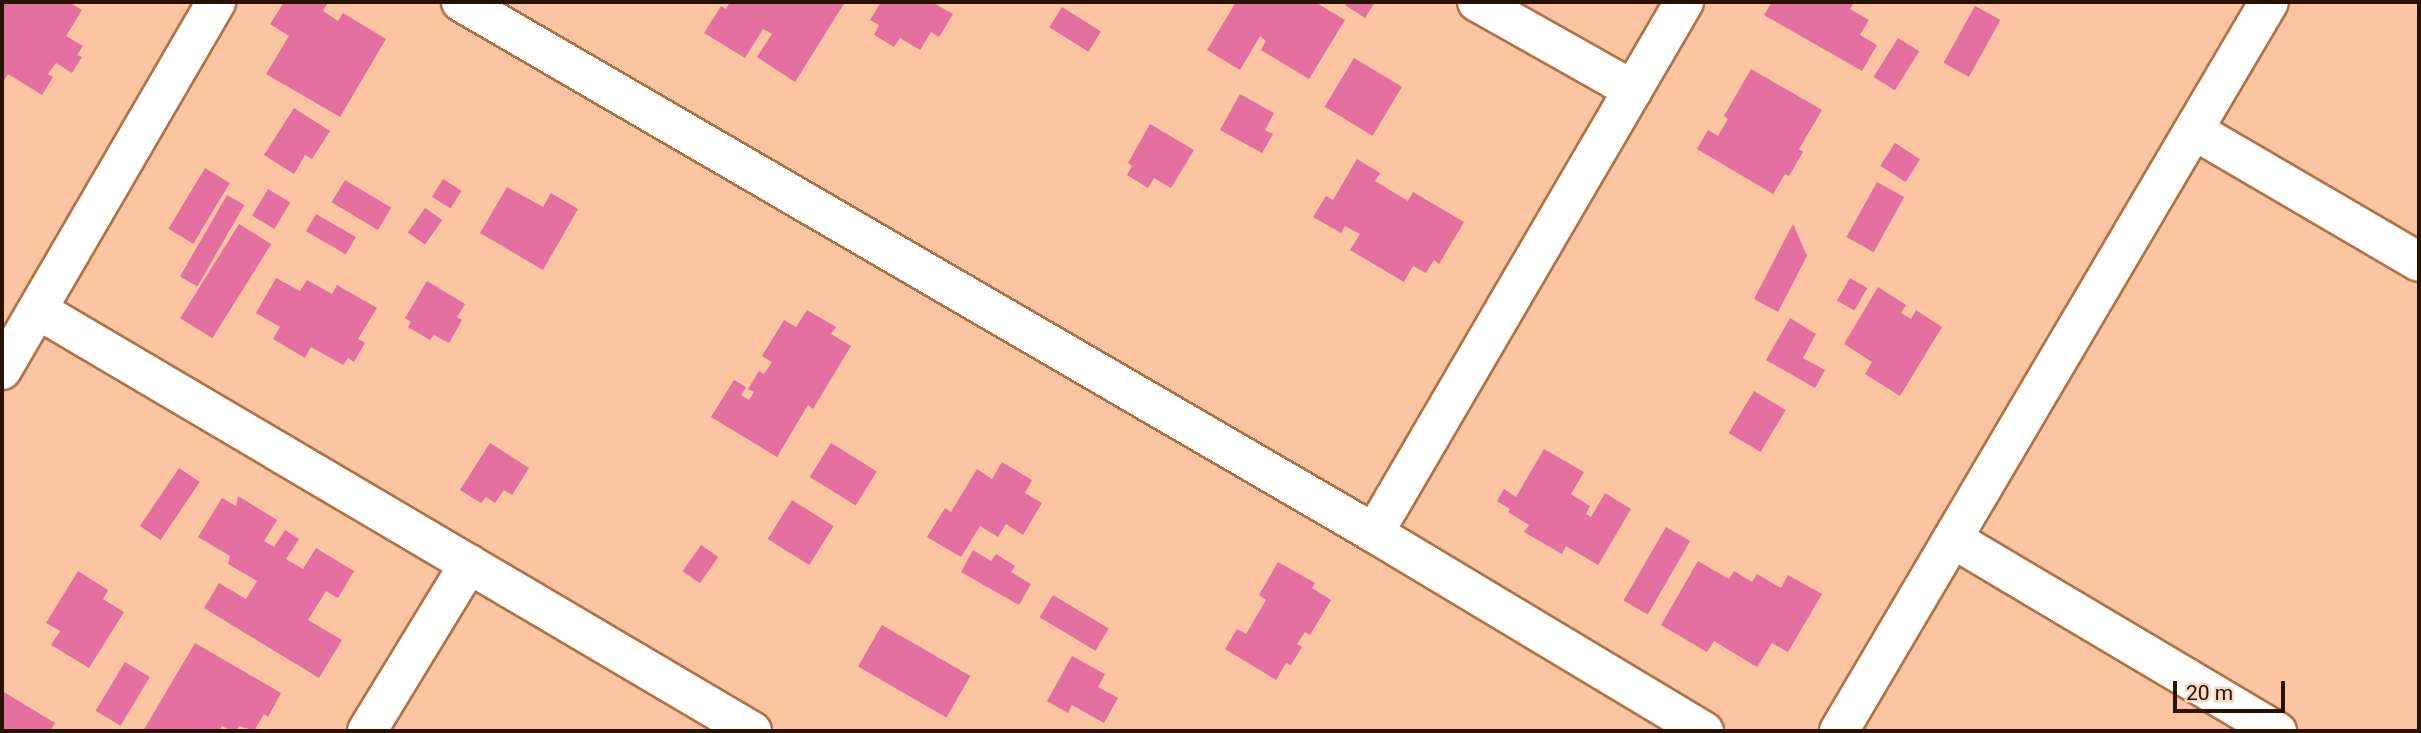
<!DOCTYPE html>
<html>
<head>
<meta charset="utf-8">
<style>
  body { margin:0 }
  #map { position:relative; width:2421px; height:733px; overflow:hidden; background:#fcc5a1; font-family:Roboto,sans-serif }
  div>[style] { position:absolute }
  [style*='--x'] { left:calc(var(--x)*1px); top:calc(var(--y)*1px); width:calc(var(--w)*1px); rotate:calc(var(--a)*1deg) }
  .building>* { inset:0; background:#e370a0; transform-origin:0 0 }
  .roads { filter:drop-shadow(2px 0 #b17346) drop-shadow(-2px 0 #b17346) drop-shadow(0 2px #b17346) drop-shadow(0 -2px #b17346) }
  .street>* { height:38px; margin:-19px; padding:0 19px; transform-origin:19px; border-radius:19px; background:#fff }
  span { translate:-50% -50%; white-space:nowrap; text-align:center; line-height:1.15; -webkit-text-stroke:6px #f5d9c7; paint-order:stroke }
  .frame { position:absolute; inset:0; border:4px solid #2a1201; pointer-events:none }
  .scale { position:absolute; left:2173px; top:681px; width:112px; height:32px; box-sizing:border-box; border:4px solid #2a1201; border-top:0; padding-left:9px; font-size:21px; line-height:24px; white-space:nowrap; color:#2a1201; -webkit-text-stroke:5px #f5d9c7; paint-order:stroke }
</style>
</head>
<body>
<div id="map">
  <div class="building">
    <i style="clip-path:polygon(3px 2px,69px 2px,82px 10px,66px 36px,83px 46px,77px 55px,82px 57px,72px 73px,56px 63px,48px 74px,53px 77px,42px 95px,8px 74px,2px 84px)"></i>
    <i style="clip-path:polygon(284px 2px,323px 2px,327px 4px,323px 11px,338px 21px,343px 13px,386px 39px,340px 117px,266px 74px,289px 36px,270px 24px)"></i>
    <i style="clip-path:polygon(730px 2px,845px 2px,795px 82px,757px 57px,772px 34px,763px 29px,745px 58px,704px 33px,721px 6px,726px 9px)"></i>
    <i style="clip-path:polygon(881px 2px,932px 2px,953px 14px,939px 37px,931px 32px,920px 50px,900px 38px,894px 47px,874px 35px,879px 25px,870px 20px)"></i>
    <i style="clip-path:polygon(1236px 2px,1315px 2px,1345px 20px,1309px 79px,1261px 50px,1266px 41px,1260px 36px,1240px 70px,1207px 50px)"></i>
    <i style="clip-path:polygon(1347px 2px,1375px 2px,1365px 18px,1345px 5px)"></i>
    <i style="clip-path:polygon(1772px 2px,1854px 2px,1850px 9px,1869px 20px,1860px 35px,1877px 45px,1862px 71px,1764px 15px)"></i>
    <i style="left:1975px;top:6px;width:29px;height:65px;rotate:29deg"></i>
    <i style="left:1062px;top:7px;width:46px;height:24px;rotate:32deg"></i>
    <i style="left:1898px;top:38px;width:25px;height:46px;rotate:32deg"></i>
    <i style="left:1354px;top:58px;width:56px;height:57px;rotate:31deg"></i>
    <i style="clip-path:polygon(1751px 69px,1822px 110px,1799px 149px,1803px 152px,1789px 176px,1785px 174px,1773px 194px,1697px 149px,1708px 130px,1718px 136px,1728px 119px,1724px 116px)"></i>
    <i style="clip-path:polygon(1240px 94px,1274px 113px,1265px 130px,1273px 134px,1262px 153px,1220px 130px)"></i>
    <i style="clip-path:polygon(294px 108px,330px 131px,312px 159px,305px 155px,294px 174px,264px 155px)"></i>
    <i style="clip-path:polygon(1150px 124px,1194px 150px,1171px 188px,1154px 178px,1148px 188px,1127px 175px,1132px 166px,1128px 163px)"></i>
    <i style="left:1895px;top:143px;width:30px;height:27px;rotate:33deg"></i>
    <i style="clip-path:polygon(1357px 159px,1380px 173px,1375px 181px,1408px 201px,1413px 192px,1464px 222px,1439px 264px,1434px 260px,1426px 273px,1413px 266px,1404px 282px,1350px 250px,1360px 234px,1345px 226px,1341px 233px,1313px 217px,1326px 196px,1333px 200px)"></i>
    <i style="left:205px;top:168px;width:29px;height:71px;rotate:31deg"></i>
    <i style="left:443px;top:179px;width:22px;height:21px;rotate:32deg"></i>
    <i style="left:345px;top:180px;width:54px;height:26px;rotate:31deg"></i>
    <i style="left:1877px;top:182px;width:31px;height:63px;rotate:29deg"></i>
    <i style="clip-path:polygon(507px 187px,543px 207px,551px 193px,578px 209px,543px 270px,480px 233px)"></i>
    <i style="left:268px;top:189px;width:26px;height:31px;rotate:31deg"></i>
    <i style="left:227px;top:195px;width:20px;height:94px;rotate:30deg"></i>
    <i style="left:425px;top:208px;width:21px;height:30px;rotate:35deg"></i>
    <i style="left:316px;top:214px;width:46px;height:20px;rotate:30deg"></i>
    <i style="left:239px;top:224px;width:38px;height:111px;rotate:32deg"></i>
    <i style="clip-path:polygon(1793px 224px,1807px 256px,1778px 312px,1754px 299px)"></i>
    <i style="clip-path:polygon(276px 278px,300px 291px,307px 280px,332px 294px,337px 285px,377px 308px,358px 339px,365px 343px,354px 362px,348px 358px,343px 365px,311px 347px,305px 358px,273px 339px,280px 327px,256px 313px)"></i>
    <i style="left:1850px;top:278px;width:20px;height:26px;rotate:30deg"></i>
    <i style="clip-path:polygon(427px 281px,465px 304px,457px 317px,462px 320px,449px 343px,434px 335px,430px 340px,408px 327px,411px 322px,405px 318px)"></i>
    <i style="clip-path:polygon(1878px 287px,1906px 305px,1901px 313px,1911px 319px,1916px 310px,1942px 327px,1900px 396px,1865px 374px,1872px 362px,1844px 344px)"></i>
    <i style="clip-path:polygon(807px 310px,836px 327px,831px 334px,851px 346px,813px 409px,808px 405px,777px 457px,711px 417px,734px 380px,746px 387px,741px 395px,749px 400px,754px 392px,748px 389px,759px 371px,764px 374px,772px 362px,762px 356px,784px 320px,796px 327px)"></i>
    <i style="clip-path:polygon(1790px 318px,1816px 334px,1803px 358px,1825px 370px,1815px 388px,1766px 360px)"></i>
    <i style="left:1754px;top:391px;width:37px;height:49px;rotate:31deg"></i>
    <i style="clip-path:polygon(490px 443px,529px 468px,512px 495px,504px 490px,495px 503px,486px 497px,481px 503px,460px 490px)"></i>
    <i style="left:831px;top:443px;width:54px;height:40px;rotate:32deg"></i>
    <i style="clip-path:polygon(1544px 449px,1584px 472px,1571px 494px,1590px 506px,1586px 514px,1591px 517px,1605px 493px,1631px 509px,1598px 565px,1566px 546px,1562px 554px,1524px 532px,1529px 525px,1508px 512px,1510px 509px,1497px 501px,1504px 489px,1516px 497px)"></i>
    <i style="clip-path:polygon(1002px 462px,1032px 480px,1025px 493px,1042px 503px,1023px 535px,1006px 524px,998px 537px,980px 526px,961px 557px,927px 537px,945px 508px,951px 512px,977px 469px,992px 479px)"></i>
    <i style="left:179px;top:468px;width:25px;height:70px;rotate:34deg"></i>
    <i style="clip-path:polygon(238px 496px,277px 520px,264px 541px,274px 547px,285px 530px,299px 539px,286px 559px,303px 569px,316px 548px,354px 571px,338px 598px,326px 591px,308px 620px,342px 640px,319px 678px,204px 608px,219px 583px,246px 599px,257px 581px,228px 564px,230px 556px,198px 537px,222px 498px,236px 506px)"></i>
    <i style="left:792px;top:500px;width:49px;height:46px;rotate:32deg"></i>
    <i style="left:1666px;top:527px;width:28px;height:85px;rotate:30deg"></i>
    <i style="left:701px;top:545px;width:21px;height:32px;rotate:35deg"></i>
    <i style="clip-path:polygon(973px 550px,991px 561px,996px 554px,1015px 566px,1011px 572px,1031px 584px,1019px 605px,961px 572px)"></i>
    <i style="clip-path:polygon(1698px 561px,1729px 579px,1734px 571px,1752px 582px,1757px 574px,1781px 588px,1788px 575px,1822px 594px,1788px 652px,1772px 643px,1757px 667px,1714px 641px,1707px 652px,1661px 625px)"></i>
    <i style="clip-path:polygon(1278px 562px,1315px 583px,1312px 588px,1331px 600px,1310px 635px,1305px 632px,1297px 644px,1302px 647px,1291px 665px,1286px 663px,1276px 680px,1225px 649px,1237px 629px,1246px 634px,1266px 600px,1259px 595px)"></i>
    <i style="clip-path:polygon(78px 571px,108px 590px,103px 599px,124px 612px,89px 668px,51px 645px,60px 631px,46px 623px)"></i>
    <i style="left:1053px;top:595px;width:65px;height:26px;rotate:31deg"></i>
    <i style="left:882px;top:625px;width:102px;height:48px;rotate:30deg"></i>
    <i style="clip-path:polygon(195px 643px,281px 693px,268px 717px,264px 714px,254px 731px,239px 726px,237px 731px,232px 731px,222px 726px,219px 731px,143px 731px)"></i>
    <i style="clip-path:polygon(1072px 656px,1105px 674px,1098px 687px,1118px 698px,1104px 723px,1072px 705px,1068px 713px,1047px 701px)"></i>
    <i style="left:125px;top:662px;width:29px;height:57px;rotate:31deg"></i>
    <i style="clip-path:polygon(2px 691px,55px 723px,50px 731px,2px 731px)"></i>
  </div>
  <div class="roads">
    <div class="street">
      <i style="--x:461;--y:2;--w:1056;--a:30.18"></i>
      <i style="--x:1374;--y:533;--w:385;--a:31"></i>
      <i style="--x:1477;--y:2;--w:179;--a:29.4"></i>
      <i style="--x:2195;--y:131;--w:259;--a:30.3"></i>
      <i style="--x:38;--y:310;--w:829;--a:30.53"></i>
      <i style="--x:2;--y:370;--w:426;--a:-59.8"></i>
      <i style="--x:1374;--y:533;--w:615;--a:-59.72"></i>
      <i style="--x:1953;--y:539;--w:377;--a:30.7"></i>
      <i style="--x:367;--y:731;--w:196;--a:-58.6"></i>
      <i style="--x:1839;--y:731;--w:846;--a:-59.47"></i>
    </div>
  </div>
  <div class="frame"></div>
  <div class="scale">20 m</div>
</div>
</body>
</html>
